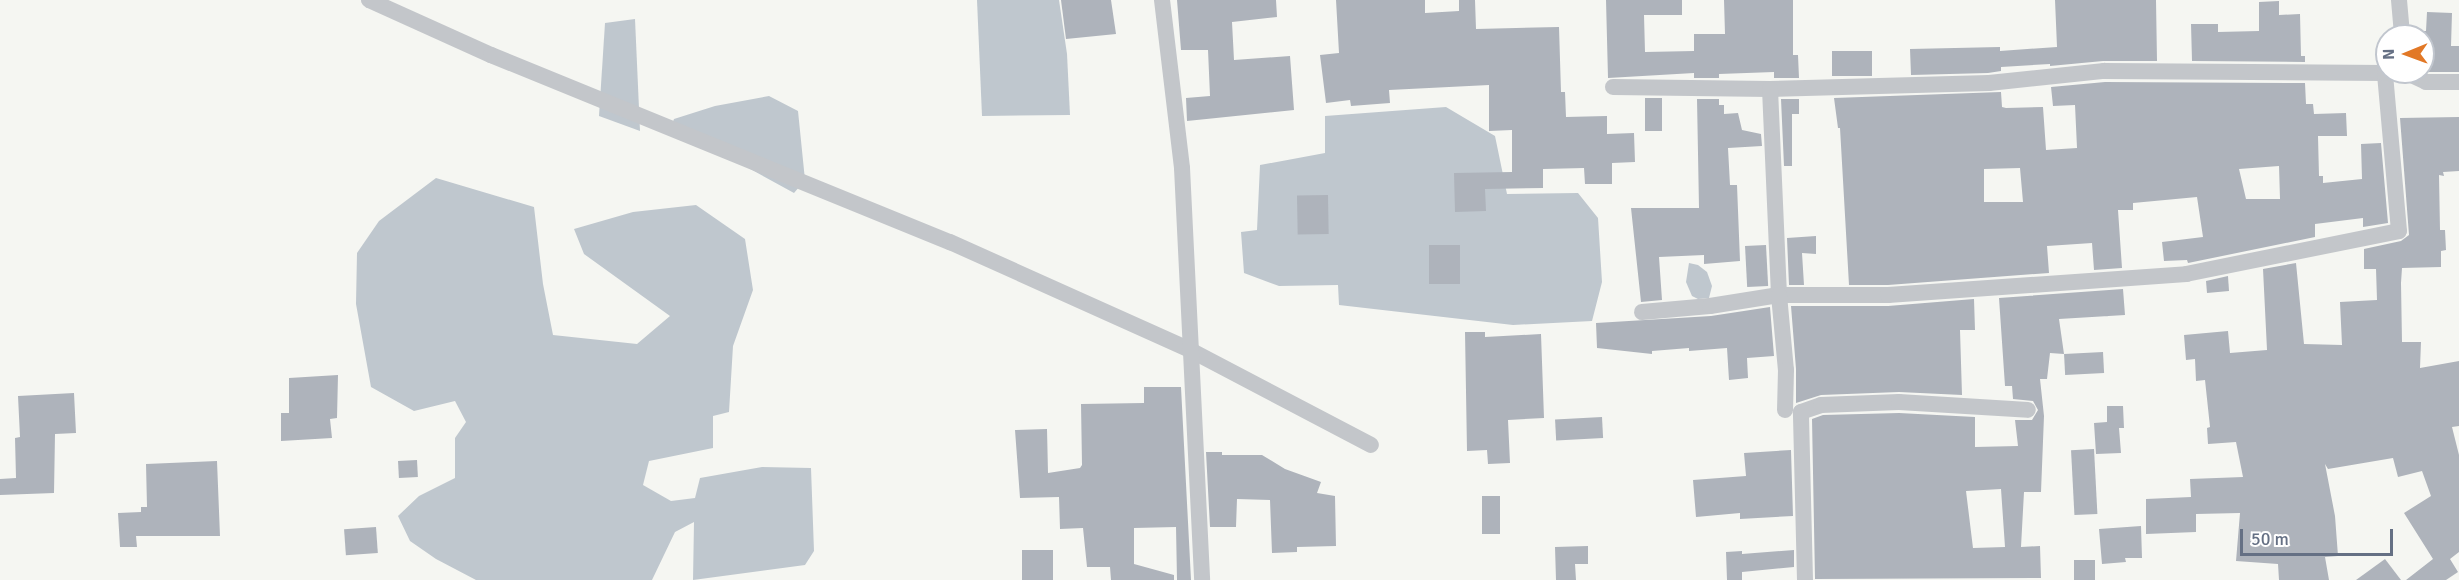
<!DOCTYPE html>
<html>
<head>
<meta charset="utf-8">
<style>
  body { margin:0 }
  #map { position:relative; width:2459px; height:580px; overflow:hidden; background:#f5f6f2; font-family:Signika,sans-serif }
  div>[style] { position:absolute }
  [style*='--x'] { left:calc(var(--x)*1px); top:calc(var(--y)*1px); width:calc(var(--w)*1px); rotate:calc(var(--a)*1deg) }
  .water>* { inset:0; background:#bfc7ce }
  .building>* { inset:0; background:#aeb3bb; transform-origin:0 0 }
  .street>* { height:16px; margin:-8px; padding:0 8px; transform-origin:8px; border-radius:8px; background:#c3c6ca }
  span { translate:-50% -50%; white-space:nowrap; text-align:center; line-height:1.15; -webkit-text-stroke:6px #fff; paint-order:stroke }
  .north { position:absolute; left:2375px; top:24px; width:60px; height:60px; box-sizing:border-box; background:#fff; border:2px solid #c1c6ce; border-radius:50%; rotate:269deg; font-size:16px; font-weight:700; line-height:24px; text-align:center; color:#657084 }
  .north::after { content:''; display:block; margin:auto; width:21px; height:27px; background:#e27826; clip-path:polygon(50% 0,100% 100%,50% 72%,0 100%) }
  .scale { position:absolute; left:2240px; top:529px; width:153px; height:27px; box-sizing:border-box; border:3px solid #657084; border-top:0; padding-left:8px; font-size:18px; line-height:21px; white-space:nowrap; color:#657084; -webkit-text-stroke:4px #fff; paint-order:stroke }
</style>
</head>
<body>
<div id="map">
  <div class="water">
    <i style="clip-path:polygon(977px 0,1059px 0,1067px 54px,1070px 115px,982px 116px)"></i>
    <i style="clip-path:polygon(635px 19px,640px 131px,599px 116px,605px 23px)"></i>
    <i style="clip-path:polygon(769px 96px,798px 111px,805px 180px,794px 193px,743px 165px,670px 130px,674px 119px,715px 106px)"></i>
    <i style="clip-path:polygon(1446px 107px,1495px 136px,1507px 194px,1578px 193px,1598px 218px,1602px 282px,1592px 321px,1513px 325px,1339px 305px,1338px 285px,1279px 286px,1244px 273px,1241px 232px,1257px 230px,1260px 165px,1325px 153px,1325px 116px)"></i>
    <i style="clip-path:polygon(436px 178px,534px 207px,543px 284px,553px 335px,637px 344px,670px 316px,584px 254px,574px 229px,633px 212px,696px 205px,745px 239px,753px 290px,733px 346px,729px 412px,713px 416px,713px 448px,649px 461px,643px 485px,671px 501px,695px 498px,700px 478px,762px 467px,811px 468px,814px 551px,805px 565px,693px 580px,694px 522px,675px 532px,652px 580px,476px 580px,436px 559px,410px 541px,398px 516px,419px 496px,455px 478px,455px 438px,466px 422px,455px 401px,414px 411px,371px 387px,356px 304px,357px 253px,379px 221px)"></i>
    <i style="clip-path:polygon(1689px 263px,1698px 265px,1707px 272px,1712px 286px,1709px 298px,1698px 299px,1692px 296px,1686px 282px)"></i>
  </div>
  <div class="building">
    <i style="clip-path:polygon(1061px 0,1111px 0,1116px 34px,1066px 39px)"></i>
    <i style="clip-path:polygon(1177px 0,1276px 0,1277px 17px,1232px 22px,1234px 60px,1290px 56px,1294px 110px,1187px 121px,1186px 98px,1210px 96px,1208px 50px,1181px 50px)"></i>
    <i style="clip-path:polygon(1336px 0,1425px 0,1425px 13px,1459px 11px,1459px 0,1475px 0,1476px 29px,1559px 27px,1561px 92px,1565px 92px,1566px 117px,1607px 116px,1607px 134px,1634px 133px,1635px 162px,1612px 163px,1612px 184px,1585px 184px,1584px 168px,1543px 169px,1543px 188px,1485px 189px,1486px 211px,1455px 212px,1454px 173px,1512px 172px,1512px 130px,1489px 131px,1489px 85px,1389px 90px,1390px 103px,1351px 106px,1350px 100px,1326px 103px,1320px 55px,1339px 53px)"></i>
    <i style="clip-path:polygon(1606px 0,1682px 0,1682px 15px,1644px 15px,1645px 52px,1694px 51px,1694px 34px,1725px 34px,1724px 0,1793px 0,1793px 55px,1798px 55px,1799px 78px,1774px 78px,1774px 72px,1719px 74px,1719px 78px,1694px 78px,1694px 73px,1608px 78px)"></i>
    <i style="clip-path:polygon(2055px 0,2156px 0,2157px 61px,2103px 61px,2050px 66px,2050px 64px,2001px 67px,2001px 71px,1988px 73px,1911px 75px,1910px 49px,2000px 47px,2000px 51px,2057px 47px)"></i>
    <i style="clip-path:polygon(2279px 1px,2279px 15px,2300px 14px,2301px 56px,2305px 56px,2305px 62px,2192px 61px,2191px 24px,2218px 24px,2218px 32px,2259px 31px,2259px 2px)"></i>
    <i style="clip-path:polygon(2427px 12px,2452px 13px,2451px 46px,2459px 46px,2459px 72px,2428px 72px,2423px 69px,2423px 31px,2426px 31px)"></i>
    <i style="left:1872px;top:51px;width:25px;height:40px;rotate:90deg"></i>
    <i style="clip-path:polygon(evenodd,2105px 82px,2305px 83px,2306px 104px,2313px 104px,2314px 114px,2346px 113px,2347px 136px,2318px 136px,2319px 176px,2323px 176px,2323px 183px,2362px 179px,2361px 144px,2381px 143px,2388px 223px,2363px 227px,2363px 218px,2315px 224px,2315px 237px,2188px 263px,2187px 260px,2164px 261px,2162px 242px,2203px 237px,2197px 197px,2133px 203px,2133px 210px,2118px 210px,2122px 268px,2094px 270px,2092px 243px,2047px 246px,2049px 273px,1888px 285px,1849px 285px,1840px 128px,1838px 128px,1834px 98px,2001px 92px,2002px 107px,2006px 108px,2043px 107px,2046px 150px,2077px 148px,2075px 105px,2053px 106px,2051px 87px,2105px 82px,2279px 166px,2280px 199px,2246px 199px,2239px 169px,2279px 166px,2105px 82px,2020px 168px,2023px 202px,1984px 202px,1984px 169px,2020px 168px)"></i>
    <i style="left:1645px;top:98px;width:17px;height:33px"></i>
    <i style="clip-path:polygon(1697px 99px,1719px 99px,1719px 105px,1724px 105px,1724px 114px,1738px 113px,1742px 130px,1761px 134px,1762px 146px,1728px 148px,1730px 185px,1737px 185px,1740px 261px,1704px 264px,1704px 255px,1659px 257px,1662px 300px,1641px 302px,1631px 208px,1699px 208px)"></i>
    <i style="clip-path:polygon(1781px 99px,1799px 99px,1799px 114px,1792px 114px,1792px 166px,1784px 166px)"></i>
    <i style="clip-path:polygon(2459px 117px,2459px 171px,2443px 172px,2444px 176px,2439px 175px,2440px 230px,2445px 230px,2446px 250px,2441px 251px,2441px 267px,2402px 268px,2401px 283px,2402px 342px,2421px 342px,2420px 368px,2459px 361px,2459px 426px,2452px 427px,2459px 455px,2459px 552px,2450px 559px,2458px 572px,2446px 580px,2406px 580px,2433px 559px,2404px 513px,2431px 496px,2422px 471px,2398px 477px,2393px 458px,2328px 469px,2325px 464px,2335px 516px,2338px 556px,2325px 557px,2329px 580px,2279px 580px,2278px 564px,2236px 561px,2240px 513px,2196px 514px,2196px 532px,2146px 534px,2146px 499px,2191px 497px,2190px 479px,2243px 477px,2236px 442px,2208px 444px,2207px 428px,2210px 427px,2205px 380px,2196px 381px,2195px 359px,2186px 360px,2184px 335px,2228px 331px,2230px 353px,2267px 350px,2263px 269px,2296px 263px,2304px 344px,2342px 345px,2340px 302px,2377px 300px,2376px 269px,2364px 269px,2364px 249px,2401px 241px,2409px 235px,2400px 118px)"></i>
    <i style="left:1328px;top:195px;width:39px;height:31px;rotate:89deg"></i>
    <i style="clip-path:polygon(1816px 236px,1816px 254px,1802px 253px,1804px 285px,1789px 285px,1787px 238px)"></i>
    <i style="left:1429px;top:245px;width:31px;height:39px"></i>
    <i style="left:1766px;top:245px;width:41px;height:21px;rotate:87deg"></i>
    <i style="clip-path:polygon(2228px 276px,2229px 291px,2207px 293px,2206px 281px)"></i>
    <i style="clip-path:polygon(evenodd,2123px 289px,2125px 315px,2059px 319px,2064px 354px,2050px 353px,2047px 379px,2040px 379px,2044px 416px,2041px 492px,2024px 492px,2021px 547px,2040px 546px,2041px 578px,1815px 579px,1812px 419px,1823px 415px,1899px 413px,1975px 417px,1975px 447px,2018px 446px,2015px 420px,2032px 420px,2038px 410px,2033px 401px,2013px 399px,2012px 386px,2005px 386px,1999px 298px,2123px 289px,2001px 489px,2005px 547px,1973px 548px,1966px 491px,2001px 489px)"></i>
    <i style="clip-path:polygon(1974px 299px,1975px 330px,1960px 330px,1962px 395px,1899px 392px,1821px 395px,1796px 403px,1796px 369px,1791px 306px,1888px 306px)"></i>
    <i style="clip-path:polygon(1770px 307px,1774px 356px,1747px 358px,1748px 378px,1729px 380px,1727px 348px,1689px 351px,1689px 348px,1652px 351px,1652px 354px,1597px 348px,1596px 323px,1711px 316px)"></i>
    <i style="clip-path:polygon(1465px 332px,1485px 332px,1485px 337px,1541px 334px,1544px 418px,1508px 420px,1510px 463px,1488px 464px,1487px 450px,1467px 451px)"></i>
    <i style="left:2103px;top:352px;width:21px;height:39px;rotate:87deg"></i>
    <i style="clip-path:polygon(338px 375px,337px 418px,330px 419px,332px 438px,281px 441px,281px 413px,289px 413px,289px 378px)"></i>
    <i style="clip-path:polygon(1144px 387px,1181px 387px,1191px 580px,1177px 580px,1176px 527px,1134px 528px,1134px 564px,1174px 575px,1174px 580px,1111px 580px,1110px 567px,1087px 567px,1083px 528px,1060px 529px,1059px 497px,1020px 498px,1015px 430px,1047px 429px,1048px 473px,1080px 468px,1082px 465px,1081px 404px,1144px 403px)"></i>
    <i style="clip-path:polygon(74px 393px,76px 433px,55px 434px,54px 493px,0 495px,0 479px,16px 478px,15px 438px,20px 437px,18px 396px)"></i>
    <i style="clip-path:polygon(2107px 406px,2123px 406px,2124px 428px,2119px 428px,2121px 453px,2096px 454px,2094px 423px,2107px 422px)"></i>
    <i style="left:1602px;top:417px;width:21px;height:47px;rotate:87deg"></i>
    <i style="left:2094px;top:449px;width:65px;height:23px;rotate:87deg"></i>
    <i style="clip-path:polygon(1791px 450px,1793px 516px,1740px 519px,1740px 513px,1696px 517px,1693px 480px,1746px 476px,1744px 453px)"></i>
    <i style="clip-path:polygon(1206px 452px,1222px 452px,1222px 455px,1262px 455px,1285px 469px,1321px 482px,1317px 493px,1335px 496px,1336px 546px,1297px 547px,1297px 552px,1272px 553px,1270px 500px,1237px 499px,1236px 527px,1210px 527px)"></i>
    <i style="left:417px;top:460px;width:17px;height:19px;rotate:87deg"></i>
    <i style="clip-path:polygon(217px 461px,220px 536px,136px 536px,137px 547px,120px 547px,118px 513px,141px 512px,141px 507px,147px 507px,146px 464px)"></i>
    <i style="left:1482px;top:496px;width:18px;height:38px"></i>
    <i style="clip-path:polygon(2141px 526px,2142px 558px,2125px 558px,2126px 562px,2102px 564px,2099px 529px)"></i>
    <i style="left:376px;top:527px;width:26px;height:32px;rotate:86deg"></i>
    <i style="clip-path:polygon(1588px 546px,1588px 564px,1575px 564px,1576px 580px,1556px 580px,1555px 547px)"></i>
    <i style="left:1022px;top:550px;width:31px;height:30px"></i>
    <i style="clip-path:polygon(1794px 550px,1794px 567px,1742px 572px,1742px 580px,1727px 580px,1726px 552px,1742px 551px,1742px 554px)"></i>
    <i style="clip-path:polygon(2385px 559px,2401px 580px,2356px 580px)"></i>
    <i style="left:2074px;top:560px;width:21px;height:20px"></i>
  </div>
  <div class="street">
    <i style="--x:369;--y:0;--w:134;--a:24.3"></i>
    <i style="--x:491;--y:55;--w:496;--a:22.2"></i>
    <i style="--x:950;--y:242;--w:265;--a:24.2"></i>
    <i style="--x:1192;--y:351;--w:202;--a:27.7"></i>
    <i style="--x:1162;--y:0;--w:169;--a:83.2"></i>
    <i style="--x:1182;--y:168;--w:412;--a:87.2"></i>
    <i style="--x:2399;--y:0;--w:36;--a:85"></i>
    <i style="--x:2405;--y:72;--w:23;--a:25"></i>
    <i style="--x:2426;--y:82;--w:33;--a:0"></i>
    <i style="--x:1613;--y:87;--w:157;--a:0.7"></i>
    <i style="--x:1770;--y:89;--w:219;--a:-1.6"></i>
    <i style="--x:1989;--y:83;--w:116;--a:-6"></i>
    <i style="--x:2104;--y:71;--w:281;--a:0.4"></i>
    <i style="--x:1770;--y:89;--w:206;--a:87.5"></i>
    <i style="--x:1779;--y:295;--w:109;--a:0"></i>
    <i style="--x:1888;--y:295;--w:299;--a:-4"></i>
    <i style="--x:2186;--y:274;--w:217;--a:-11.4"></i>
    <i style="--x:2399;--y:231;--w:159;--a:-95.1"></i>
    <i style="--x:2385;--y:73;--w:18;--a:-3"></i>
    <i style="--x:1642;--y:312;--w:68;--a:-5"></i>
    <i style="--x:1710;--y:306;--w:70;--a:-9.1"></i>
    <i style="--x:1779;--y:295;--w:75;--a:84.7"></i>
    <i style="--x:1786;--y:370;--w:40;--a:91.4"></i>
    <i style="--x:1805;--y:580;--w:168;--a:-91.4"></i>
    <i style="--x:1801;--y:412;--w:21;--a:-19"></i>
    <i style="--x:1821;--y:405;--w:78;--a:-2.2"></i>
    <i style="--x:1899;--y:402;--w:129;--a:3.5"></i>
  </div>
  <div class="north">N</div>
  <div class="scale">50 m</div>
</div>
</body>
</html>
